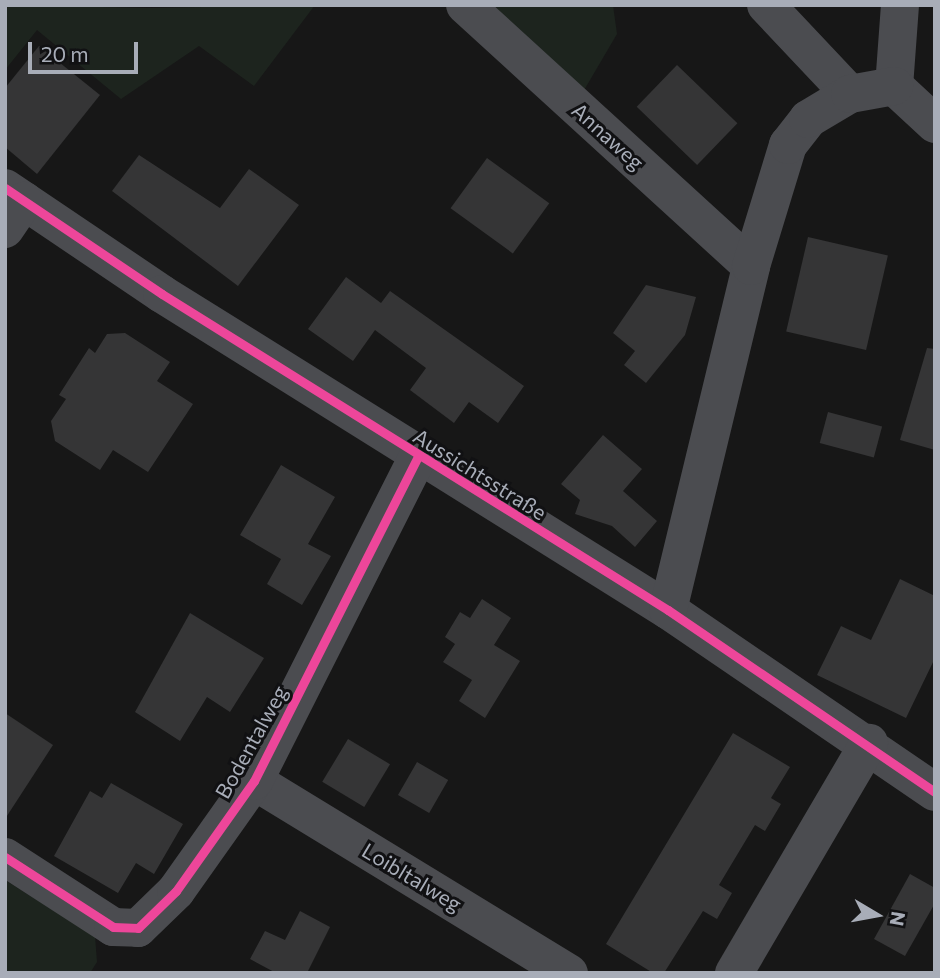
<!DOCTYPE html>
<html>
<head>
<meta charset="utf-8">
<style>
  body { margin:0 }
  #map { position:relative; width:940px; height:978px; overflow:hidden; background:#171717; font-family:Commissioner,sans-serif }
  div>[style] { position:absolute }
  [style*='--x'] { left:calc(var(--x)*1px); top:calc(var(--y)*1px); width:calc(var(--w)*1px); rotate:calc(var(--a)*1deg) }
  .green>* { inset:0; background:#1d241e }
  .building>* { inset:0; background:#353536; transform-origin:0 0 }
  .minor>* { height:38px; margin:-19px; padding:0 19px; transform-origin:19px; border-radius:19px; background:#4b4c50 }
  .cycleway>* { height:9px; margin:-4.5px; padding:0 4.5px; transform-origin:4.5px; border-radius:4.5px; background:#ed469a }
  span { translate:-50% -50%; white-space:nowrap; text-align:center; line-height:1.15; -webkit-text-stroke:6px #111113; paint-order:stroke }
  .street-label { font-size:21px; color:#a8adb8 }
  .frame { position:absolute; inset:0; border:7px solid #a8adb8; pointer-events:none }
  .north { position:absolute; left:842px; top:880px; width:70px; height:70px; -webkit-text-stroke:5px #111113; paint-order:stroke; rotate:100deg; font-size:19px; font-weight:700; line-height:28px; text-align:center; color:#a8adb8 }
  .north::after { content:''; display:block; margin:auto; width:24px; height:32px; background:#a8adb8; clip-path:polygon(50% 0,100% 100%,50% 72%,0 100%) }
  .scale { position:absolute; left:28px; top:42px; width:110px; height:32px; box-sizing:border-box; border:4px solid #a8adb8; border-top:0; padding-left:9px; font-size:21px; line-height:24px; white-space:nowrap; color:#a8adb8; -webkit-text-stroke:5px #111113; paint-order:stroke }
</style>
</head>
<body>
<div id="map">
  <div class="green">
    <i style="clip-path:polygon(5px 5px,149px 8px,315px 5px,254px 86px,199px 46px,121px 99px,37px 30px,5px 70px)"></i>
    <i style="clip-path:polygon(488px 5px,613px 5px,617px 34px,583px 92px)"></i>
    <i style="clip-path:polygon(5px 880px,95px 936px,97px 962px,90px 973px,5px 973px)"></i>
  </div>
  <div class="building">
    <i style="clip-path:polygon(39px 46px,100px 95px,37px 174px,5px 147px,5px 88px)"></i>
    <i style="left:677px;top:65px;width:84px;height:58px;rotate:44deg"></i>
    <i style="clip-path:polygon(139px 155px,220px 208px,249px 169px,299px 205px,238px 286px,112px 191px)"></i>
    <i style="left:487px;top:158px;width:77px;height:62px;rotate:36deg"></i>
    <i style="left:808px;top:237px;width:82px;height:97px;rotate:13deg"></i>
    <i style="clip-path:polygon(346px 277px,381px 303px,390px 291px,524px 386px,498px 423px,469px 402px,454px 423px,410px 390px,426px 368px,375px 330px,353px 361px,308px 329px)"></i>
    <i style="clip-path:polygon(646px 285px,696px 297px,685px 335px,646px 383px,624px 365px,635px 351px,613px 333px)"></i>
    <i style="clip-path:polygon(125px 333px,170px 362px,157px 381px,193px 404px,148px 472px,113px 450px,100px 470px,55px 441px,51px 421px,66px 399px,59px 395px,89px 348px,95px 353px,107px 334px)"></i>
    <i style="clip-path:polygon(927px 348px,935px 349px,935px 450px,900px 440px)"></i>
    <i style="left:828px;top:412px;width:56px;height:32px;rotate:15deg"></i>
    <i style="clip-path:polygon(603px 435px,642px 469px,623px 491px,657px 521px,635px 547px,612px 526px,575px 514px,580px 500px,561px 484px)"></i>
    <i style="clip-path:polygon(281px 465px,335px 497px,308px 544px,331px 556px,302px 605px,267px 584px,281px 559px,240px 535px)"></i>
    <i style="clip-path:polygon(900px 579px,935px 596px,935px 658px,906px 718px,817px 675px,841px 626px,871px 640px)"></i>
    <i style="clip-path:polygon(482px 599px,511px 618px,494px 645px,520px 661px,485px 718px,459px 701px,472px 680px,443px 662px,455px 644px,445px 637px,460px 612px,470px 618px)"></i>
    <i style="clip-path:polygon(190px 613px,264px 658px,230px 712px,207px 697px,180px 741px,135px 712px)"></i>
    <i style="clip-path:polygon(5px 713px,53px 745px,5px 819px)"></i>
    <i style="clip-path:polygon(733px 733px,790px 767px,771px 798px,781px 804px,765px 831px,755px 825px,719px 885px,732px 893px,717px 919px,703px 911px,664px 973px,653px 973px,606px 944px)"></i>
    <i style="left:348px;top:739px;width:49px;height:50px;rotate:31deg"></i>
    <i style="left:417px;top:762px;width:36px;height:38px;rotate:30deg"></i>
    <i style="clip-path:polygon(111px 783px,183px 824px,154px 874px,136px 863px,118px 893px,54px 856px,90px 791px,102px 798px)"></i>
    <i style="clip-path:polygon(910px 874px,935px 888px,935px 903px,905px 956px,874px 939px)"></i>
    <i style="clip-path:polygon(300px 911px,330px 927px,307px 973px,276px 973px,250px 959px,265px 931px,285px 940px)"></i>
  </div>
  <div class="minor">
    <i style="--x:465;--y:5;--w:387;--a:42.4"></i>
    <i style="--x:766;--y:5;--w:122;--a:46.7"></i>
    <i style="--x:900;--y:5;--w:81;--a:94.2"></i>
    <i style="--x:894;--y:86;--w:56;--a:42.8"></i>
    <i style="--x:5;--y:188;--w:189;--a:34"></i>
    <i style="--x:162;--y:294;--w:597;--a:31.99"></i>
    <i style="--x:668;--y:610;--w:323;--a:34.3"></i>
    <i style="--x:5;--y:229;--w:34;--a:-56"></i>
    <i style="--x:668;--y:610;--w:354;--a:-76.4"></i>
    <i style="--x:751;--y:266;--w:127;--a:-73"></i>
    <i style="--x:788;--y:145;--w:33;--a:-52"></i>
    <i style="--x:808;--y:119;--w:49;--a:-30.8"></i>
    <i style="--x:850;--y:94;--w:45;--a:-10.3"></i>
    <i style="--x:254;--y:781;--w:369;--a:31.4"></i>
    <i style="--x:5;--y:857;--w:129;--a:32.9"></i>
    <i style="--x:113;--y:927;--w:25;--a:2"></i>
    <i style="--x:138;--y:928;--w:53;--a:-44.2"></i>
    <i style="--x:176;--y:891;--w:135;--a:-54.7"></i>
    <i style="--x:254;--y:781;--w:363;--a:-63.2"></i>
    <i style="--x:734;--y:973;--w:267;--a:-59.6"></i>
  </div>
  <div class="cycleway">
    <i style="--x:5;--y:188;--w:189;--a:34"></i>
    <i style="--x:162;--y:294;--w:597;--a:31.99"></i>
    <i style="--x:668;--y:610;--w:323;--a:34.3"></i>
    <i style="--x:5;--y:857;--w:129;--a:32.9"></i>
    <i style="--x:113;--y:927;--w:25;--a:2"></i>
    <i style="--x:138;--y:928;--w:53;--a:-44.2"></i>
    <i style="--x:176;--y:891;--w:135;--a:-54.7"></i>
    <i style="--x:254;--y:781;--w:363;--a:-63.2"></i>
  </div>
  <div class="street-label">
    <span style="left:608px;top:136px;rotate:42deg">Annaweg</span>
    <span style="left:480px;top:474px;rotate:32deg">Aussichtsstraße</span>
    <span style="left:251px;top:742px;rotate:-61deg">Bodentalweg</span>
    <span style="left:412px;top:877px;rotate:31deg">Loibltalweg</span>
  </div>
  <div class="frame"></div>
  <div class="north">N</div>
  <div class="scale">20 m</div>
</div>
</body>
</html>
